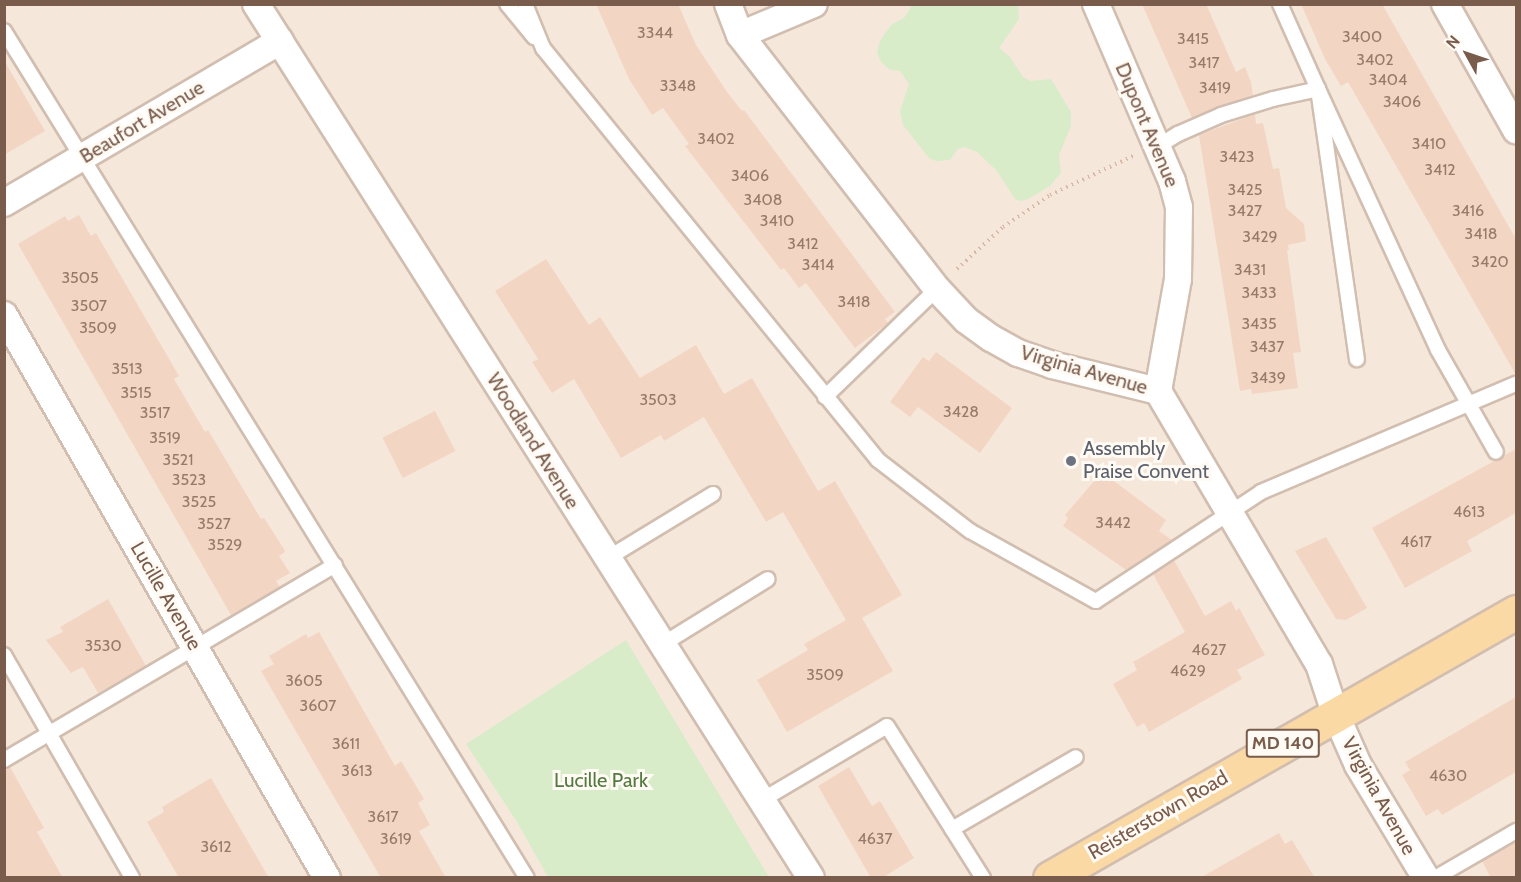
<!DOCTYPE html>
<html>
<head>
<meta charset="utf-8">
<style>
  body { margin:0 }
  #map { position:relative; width:1521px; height:882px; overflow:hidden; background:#fdf6ec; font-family:Cabin,sans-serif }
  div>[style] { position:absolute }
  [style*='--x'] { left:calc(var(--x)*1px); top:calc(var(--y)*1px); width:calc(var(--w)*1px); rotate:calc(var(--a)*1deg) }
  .residential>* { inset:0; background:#f5e8da; transform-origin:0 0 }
  .green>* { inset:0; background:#d8ecc9 }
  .building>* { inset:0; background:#f3d5c3; transform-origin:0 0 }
  .path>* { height:4px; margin-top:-2px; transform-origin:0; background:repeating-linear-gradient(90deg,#d9b8a5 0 1.5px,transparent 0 6px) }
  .roads { filter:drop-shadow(2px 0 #d1beb0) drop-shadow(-2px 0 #d1beb0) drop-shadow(0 2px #d1beb0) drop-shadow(0 -2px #d1beb0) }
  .service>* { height:14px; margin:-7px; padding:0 7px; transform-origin:7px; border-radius:7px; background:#fff }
  .minor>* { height:26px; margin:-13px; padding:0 13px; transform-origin:13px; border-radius:13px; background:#fff }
  .primary>* { height:33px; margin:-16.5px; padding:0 16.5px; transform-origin:16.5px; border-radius:16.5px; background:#fbd9a5 }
  .dots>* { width:16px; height:16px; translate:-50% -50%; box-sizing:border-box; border:3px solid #fffaf3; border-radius:50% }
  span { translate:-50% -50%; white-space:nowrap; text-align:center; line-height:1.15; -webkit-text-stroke:6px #fffaf3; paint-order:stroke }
  .number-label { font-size:16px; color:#987a6a }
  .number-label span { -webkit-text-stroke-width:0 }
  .shield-label span { padding:2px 4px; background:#fffaf3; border:2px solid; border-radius:4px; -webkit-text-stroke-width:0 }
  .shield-label { font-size:18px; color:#7a5c4d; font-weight:700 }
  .street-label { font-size:20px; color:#7a5c4d }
  .worship-label { font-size:20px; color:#5b616d }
  .left { translate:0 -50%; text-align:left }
  .park-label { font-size:20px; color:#537a41 }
  .frame { position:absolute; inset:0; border:6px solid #7a5c4d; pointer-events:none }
  .north { position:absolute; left:1437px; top:24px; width:60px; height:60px; -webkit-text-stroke:4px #fffaf3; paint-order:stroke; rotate:310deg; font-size:16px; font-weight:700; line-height:24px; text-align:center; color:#7a5c4d }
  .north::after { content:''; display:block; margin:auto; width:21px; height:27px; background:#7a5c4d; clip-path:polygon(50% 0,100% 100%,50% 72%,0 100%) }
</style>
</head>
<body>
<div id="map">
  <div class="residential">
    <i style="left:5px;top:5px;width:1511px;height:872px"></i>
  </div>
  <div class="green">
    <i style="clip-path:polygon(912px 5px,1018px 5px,1019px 19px,999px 48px,1010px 57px,1023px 77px,1031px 81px,1051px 79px,1071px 112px,1071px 126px,1059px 155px,1061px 173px,1050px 186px,1028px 199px,1021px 201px,1015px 199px,997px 171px,977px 152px,964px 147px,958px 149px,950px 160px,936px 161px,929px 158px,903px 125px,900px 111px,909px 84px,900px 71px,890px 70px,881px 62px,877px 52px,880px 41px,891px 25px,904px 18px)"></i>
    <i style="clip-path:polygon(626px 640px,769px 877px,548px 877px,517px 822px,466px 744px)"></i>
  </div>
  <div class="building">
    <i style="clip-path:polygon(596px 4px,678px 4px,696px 45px,727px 92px,742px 111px,744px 110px,895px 312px,885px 319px,888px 323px,855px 348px,806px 283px,799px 288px,784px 268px,781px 270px,685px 146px,689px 144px,663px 108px,652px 115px,629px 79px)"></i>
    <i style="clip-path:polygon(1142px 4px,1206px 4px,1236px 72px,1245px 67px,1251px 82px,1253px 96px,1192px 118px)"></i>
    <i style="clip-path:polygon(1301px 4px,1382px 4px,1516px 239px,1516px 375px,1348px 82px,1341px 86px,1325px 59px)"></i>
    <i style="clip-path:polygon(4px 60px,45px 131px,4px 155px)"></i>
    <i style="clip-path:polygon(1255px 114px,1256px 124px,1263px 123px,1273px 169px,1279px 168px,1286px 208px,1304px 224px,1306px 241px,1288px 245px,1289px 250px,1287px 250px,1301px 352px,1293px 353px,1298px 388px,1252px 394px,1251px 389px,1240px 391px,1199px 135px)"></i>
    <i style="clip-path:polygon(79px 215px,91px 236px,96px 233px,179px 376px,174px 379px,205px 432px,208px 430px,261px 519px,264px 518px,284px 549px,285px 552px,279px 556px,290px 573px,276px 581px,280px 587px,231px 615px,18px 244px,65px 216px,68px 221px)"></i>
    <i style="clip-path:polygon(546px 259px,589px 325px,600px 317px,640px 378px,696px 345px,724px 394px,752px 378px,818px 491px,835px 481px,902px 595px,862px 618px,893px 671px,787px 732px,757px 680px,808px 650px,804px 644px,846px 620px,783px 512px,766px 522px,704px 417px,664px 441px,661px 435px,621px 458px,574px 379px,552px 393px,532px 362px,538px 359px,495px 291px)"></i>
    <i style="clip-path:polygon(936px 352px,1012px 408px,980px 453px,918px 407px,910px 417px,890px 402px,923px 357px,929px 361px)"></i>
    <i style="left:435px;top:411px;width:45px;height:59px;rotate:63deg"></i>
    <i style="clip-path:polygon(1516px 449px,1516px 513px,1467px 541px,1472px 551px,1405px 588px,1372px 528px)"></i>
    <i style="clip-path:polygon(1102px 472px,1166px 520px,1159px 531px,1172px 540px,1126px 570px,1063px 526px,1068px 518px,1065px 515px)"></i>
    <i style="clip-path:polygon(1326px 537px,1367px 608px,1346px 620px,1336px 619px,1295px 551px)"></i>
    <i style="clip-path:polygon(1174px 560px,1205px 616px,1231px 601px,1236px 611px,1239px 608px,1265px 655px,1237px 670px,1242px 679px,1149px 732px,1144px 723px,1137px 727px,1113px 684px,1137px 670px,1133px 662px,1185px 632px,1153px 574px)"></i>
    <i style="clip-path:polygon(108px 599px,146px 666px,98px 693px,83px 667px,71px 673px,46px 640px,63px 632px,60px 627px)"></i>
    <i style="clip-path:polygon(319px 632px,395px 766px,401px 761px,424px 799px,418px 803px,430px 825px,419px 831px,446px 878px,381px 878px,261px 671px,274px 664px,269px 656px,306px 634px,308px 638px)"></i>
    <i style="clip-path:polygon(1516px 697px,1516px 772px,1442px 815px,1438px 809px,1426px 816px,1402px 775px,1410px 770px,1405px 762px)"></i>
    <i style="clip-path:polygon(10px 767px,44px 828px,37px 832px,63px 878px,4px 878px,4px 769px)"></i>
    <i style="clip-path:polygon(849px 767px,872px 806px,880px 801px,914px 858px,882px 878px,871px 878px,818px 786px)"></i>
    <i style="clip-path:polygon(211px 778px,258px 859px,269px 878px,179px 878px,147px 822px,164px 812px,162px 807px)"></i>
    <i style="clip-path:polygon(1279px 833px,1285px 844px,1292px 840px,1315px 878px,1200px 878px)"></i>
    <i style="clip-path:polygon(1516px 841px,1516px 878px,1491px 878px,1482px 861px)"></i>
  </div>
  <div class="path">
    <i style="--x:957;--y:269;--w:62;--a:-42.4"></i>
    <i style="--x:1003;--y:227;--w:57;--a:-34.2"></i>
    <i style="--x:1050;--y:195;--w:92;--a:-25.2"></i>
  </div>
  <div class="roads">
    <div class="service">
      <i style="--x:507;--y:4;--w:43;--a:50.7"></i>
      <i style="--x:525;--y:4;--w:48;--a:67.8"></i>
      <i style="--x:543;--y:48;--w:531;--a:50.89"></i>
      <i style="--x:878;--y:460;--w:116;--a:37.7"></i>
      <i style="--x:970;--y:531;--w:144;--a:29.1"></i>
      <i style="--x:1096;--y:601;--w:198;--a:-33.4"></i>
      <i style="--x:1261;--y:492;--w:277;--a:-23"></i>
      <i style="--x:1280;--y:4;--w:93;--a:65.9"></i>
      <i style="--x:1318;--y:89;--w:273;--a:81.8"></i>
      <i style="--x:4;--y:31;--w:995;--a:58.31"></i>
      <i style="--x:1157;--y:147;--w:25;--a:-32"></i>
      <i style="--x:1178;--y:134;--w:47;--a:-23.8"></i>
      <i style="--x:1221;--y:115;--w:54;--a:-17.1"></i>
      <i style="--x:1273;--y:99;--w:46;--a:-12.5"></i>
      <i style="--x:1318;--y:89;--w:287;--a:65.3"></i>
      <i style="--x:1438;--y:350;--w:117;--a:60.4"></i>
      <i style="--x:825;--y:397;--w:156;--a:-44"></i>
      <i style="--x:608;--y:558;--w:123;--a:-31.4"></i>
      <i style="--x:663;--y:644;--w:123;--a:-31.8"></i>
      <i style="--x:4;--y:655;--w:257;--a:60.1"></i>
      <i style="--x:4;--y:760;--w:384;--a:-30.5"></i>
      <i style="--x:762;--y:800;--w:145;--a:-30.6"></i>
      <i style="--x:887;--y:726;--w:180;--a:57.7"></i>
      <i style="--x:952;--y:829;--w:143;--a:-30.1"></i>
      <i style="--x:1435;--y:878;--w:94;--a:-30.1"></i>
    </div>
    <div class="minor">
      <i style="--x:256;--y:4;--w:1035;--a:57.58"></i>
      <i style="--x:728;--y:4;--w:33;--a:69"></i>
      <i style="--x:740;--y:35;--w:321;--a:52.2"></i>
      <i style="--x:937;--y:289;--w:42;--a:46.9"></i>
      <i style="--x:966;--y:320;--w:31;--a:36"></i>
      <i style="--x:991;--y:338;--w:31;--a:29"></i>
      <i style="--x:1018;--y:353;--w:36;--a:19"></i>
      <i style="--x:1052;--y:365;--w:109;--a:13.8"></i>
      <i style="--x:1158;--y:391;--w:317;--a:59.5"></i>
      <i style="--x:1319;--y:664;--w:52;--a:71.9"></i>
      <i style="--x:1335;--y:713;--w:57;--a:66.1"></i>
      <i style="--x:1358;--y:765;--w:132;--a:59"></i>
      <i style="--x:1096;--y:4;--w:193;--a:66.8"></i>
      <i style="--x:1172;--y:181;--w:27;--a:75"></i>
      <i style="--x:1179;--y:207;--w:72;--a:90.8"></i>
      <i style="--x:1178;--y:279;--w:114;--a:100.1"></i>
      <i style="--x:1445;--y:4;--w:145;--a:60.6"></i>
      <i style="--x:740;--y:35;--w:80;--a:-22.7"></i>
      <i style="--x:4;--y:203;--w:320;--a:-30.4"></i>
      <i style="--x:4;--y:315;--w:649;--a:60.16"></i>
    </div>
    <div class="primary">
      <i style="--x:1050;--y:878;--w:537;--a:-29.72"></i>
    </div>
  </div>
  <div class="dots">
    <i style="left:1071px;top:461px;background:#6b7280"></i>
  </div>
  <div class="number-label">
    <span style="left:655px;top:33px">3344</span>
    <span style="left:1362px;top:37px">3400</span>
    <span style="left:1193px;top:39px">3415</span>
    <span style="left:1375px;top:60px">3402</span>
    <span style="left:1204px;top:63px">3417</span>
    <span style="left:1388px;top:80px">3404</span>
    <span style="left:678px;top:86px">3348</span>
    <span style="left:1215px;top:88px">3419</span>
    <span style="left:1402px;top:102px">3406</span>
    <span style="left:716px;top:139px">3402</span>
    <span style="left:1429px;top:144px">3410</span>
    <span style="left:1237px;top:157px">3423</span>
    <span style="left:1440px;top:170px">3412</span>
    <span style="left:750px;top:176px">3406</span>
    <span style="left:1245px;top:190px">3425</span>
    <span style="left:763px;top:200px">3408</span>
    <span style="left:1245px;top:211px">3427</span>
    <span style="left:1468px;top:211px">3416</span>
    <span style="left:777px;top:221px">3410</span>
    <span style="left:1481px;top:234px">3418</span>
    <span style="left:1260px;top:237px">3429</span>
    <span style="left:803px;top:244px">3412</span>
    <span style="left:1490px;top:262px">3420</span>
    <span style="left:818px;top:265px">3414</span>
    <span style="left:1250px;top:270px">3431</span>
    <span style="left:80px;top:278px">3505</span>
    <span style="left:1259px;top:293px">3433</span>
    <span style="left:854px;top:302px">3418</span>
    <span style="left:89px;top:306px">3507</span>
    <span style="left:1259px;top:324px">3435</span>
    <span style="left:98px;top:328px">3509</span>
    <span style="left:1267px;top:347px">3437</span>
    <span style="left:127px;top:369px">3513</span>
    <span style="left:1268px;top:378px">3439</span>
    <span style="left:136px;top:393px">3515</span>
    <span style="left:658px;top:400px">3503</span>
    <span style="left:961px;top:412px">3428</span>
    <span style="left:155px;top:413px">3517</span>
    <span style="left:165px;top:438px">3519</span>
    <span style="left:178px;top:460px">3521</span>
    <span style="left:189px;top:480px">3523</span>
    <span style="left:199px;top:502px">3525</span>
    <span style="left:1469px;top:512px">4613</span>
    <span style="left:1113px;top:523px">3442</span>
    <span style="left:214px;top:524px">3527</span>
    <span style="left:1416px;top:542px">4617</span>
    <span style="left:225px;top:545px">3529</span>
    <span style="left:103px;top:646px">3530</span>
    <span style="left:1209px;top:650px">4627</span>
    <span style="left:1188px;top:671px">4629</span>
    <span style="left:825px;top:675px">3509</span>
    <span style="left:304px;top:681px">3605</span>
    <span style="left:318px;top:706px">3607</span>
    <span style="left:346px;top:744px">3611</span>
    <span style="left:357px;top:771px">3613</span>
    <span style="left:1448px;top:776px">4630</span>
    <span style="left:383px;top:817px">3617</span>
    <span style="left:396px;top:839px">3619</span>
    <span style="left:875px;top:839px">4637</span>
    <span style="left:216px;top:847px">3612</span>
  </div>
  <div class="shield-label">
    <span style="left:1283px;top:743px">MD 140</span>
  </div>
  <div class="street-label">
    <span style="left:142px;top:122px;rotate:-31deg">Beaufort Avenue</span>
    <span style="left:1147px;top:125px;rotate:67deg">Dupont Avenue</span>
    <span style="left:1084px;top:370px;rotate:16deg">Virginia Avenue</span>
    <span style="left:533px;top:441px;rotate:58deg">Woodland Avenue</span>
    <span style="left:166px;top:596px;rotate:60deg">Lucille Avenue</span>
    <span style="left:1379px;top:796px;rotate:61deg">Virginia Avenue</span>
    <span style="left:1158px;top:815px;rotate:-30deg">Reisterstown Road</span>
  </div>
  <div class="worship-label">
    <span class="left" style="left:1083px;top:460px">Assembly<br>Praise Convent</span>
  </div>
  <div class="park-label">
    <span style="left:601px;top:780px">Lucille Park</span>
  </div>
  <div class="frame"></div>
  <div class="north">N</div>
</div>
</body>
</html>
